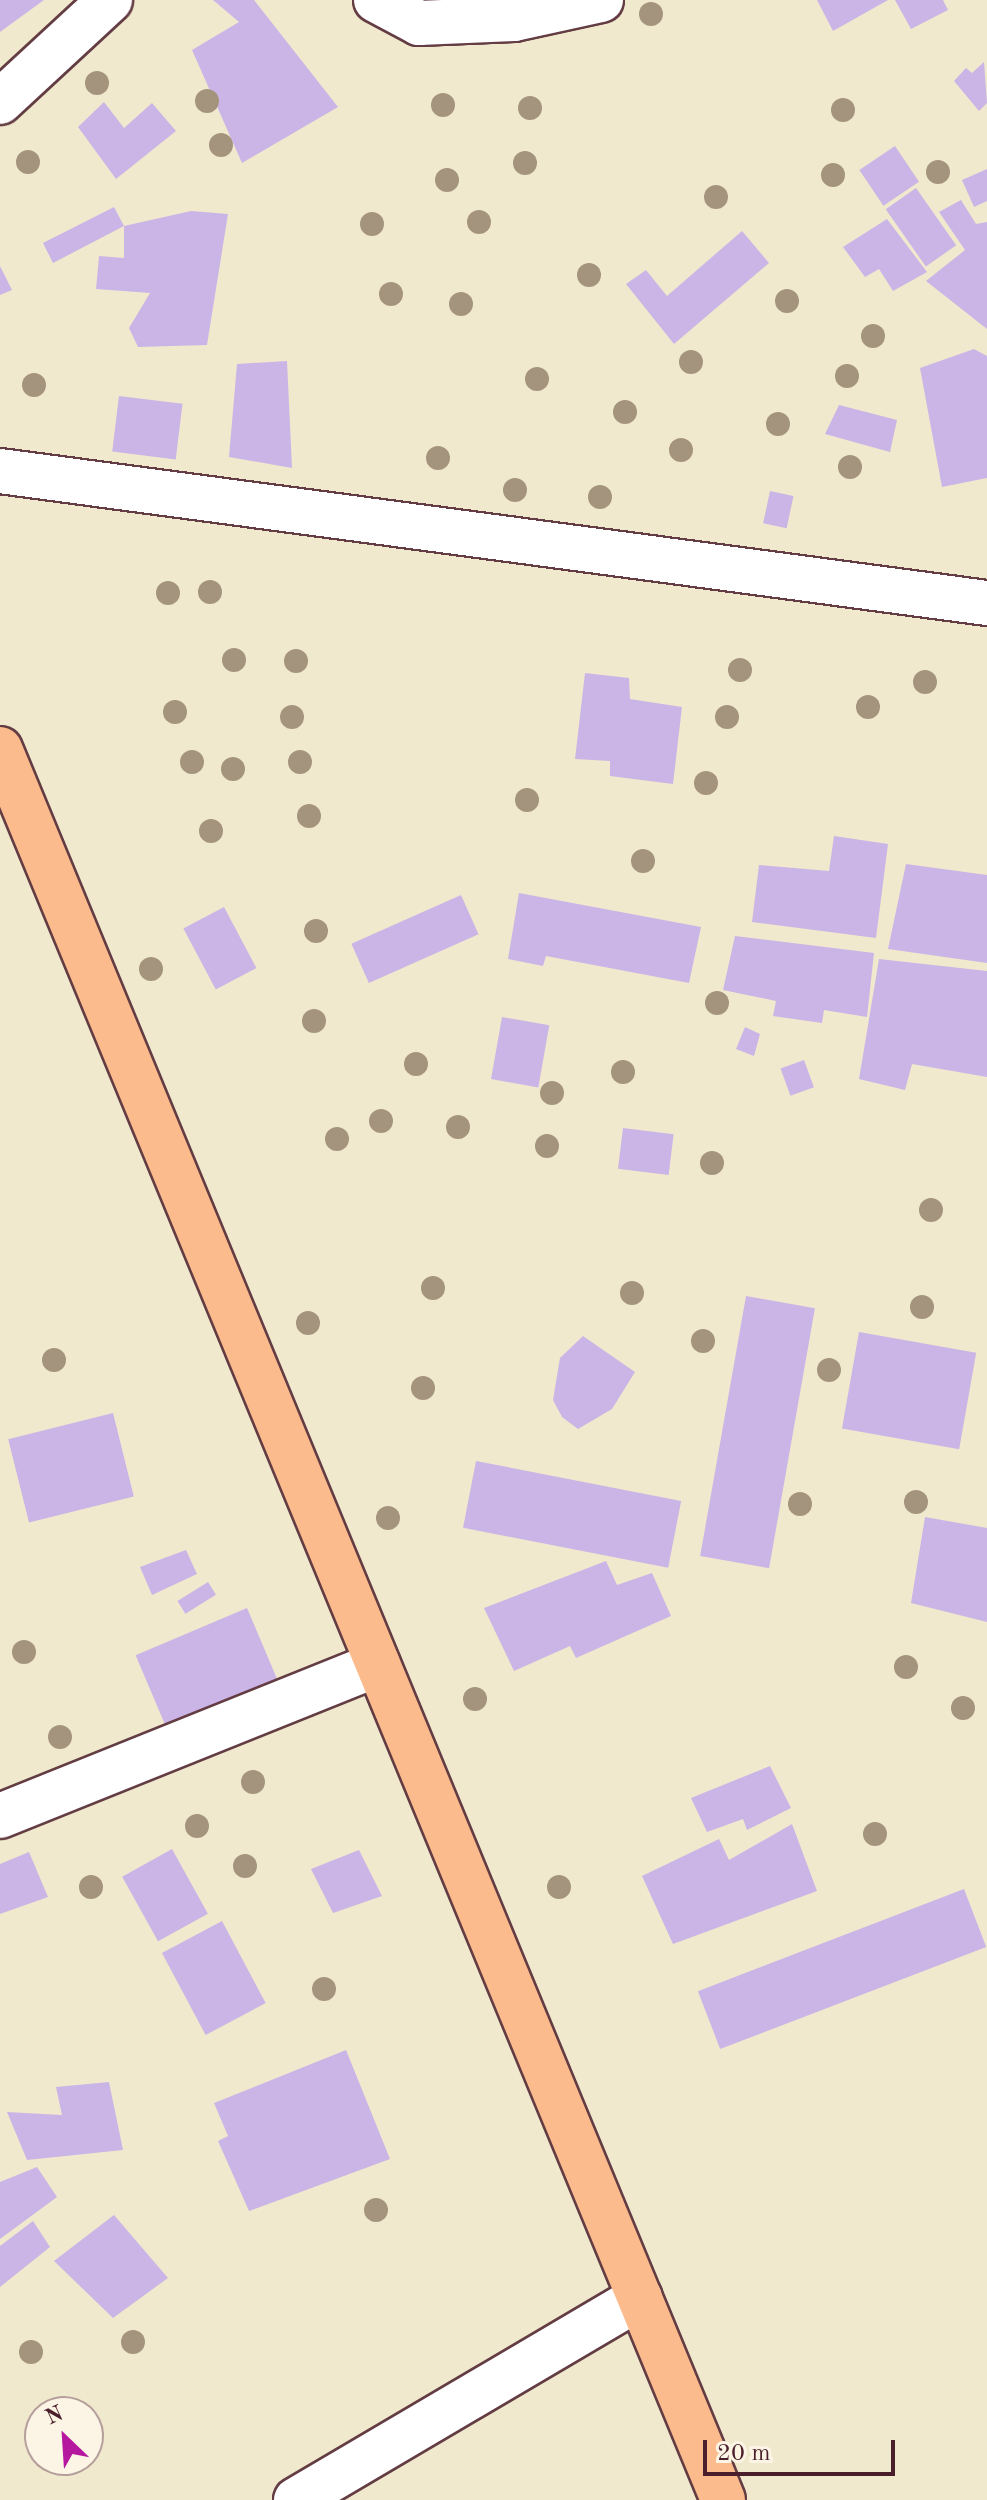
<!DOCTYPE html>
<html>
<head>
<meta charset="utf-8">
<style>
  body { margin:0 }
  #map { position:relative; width:987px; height:2500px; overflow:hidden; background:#f0e9ce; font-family:"Old Standard TT",serif }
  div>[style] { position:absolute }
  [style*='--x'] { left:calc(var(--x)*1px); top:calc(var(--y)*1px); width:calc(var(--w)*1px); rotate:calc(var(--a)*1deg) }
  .building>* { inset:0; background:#cbb5e6; transform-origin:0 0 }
  .roads { filter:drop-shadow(2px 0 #633d43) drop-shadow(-2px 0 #633d43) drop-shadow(0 2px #633d43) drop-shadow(0 -2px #633d43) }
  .minor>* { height:44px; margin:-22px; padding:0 22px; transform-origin:22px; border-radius:22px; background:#fff }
  .major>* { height:44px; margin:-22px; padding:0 22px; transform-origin:22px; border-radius:22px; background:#fbbb8d }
  .trees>* { width:24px; height:24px; margin:-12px; border-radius:50%; background:#a5947d }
  span { translate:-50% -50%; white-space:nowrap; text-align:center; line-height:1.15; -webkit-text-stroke:7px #fcf5e5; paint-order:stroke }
  .north { position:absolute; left:24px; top:2396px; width:80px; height:80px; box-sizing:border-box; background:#fcf5e5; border:2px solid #b59f9b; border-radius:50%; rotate:335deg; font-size:22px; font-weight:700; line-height:32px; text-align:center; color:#4a1f2b }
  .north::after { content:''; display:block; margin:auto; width:28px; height:36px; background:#b5179e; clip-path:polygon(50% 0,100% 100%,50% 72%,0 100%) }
  .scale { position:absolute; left:703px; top:2440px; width:192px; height:36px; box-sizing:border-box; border:4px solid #4a1f2b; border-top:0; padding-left:10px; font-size:24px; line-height:28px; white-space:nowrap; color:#4a1f2b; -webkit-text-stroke:6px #fcf5e5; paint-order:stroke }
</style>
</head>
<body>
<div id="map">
  <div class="building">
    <i style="clip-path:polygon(0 0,44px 0,0 32px)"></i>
    <i style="clip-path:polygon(213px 0,254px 0,338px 107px,242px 163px,192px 50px,239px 22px)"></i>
    <i style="clip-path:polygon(817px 0,888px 0,833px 31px)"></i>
    <i style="clip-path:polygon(895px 0,943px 0,948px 10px,911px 29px)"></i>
    <i style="clip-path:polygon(984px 62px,987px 103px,979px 111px,954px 81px,966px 68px,972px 73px)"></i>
    <i style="clip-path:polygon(104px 102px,124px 128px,152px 103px,176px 131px,116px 179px,78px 127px)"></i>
    <i style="left:895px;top:146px;width:43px;height:43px;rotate:56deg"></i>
    <i style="clip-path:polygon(987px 169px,987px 201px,974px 207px,962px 180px)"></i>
    <i style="left:916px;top:188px;width:70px;height:37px;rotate:55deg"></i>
    <i style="clip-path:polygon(961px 200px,976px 224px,987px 222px,987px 329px,926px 281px,965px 250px,939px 212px)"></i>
    <i style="clip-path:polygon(114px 207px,124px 226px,191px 211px,228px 214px,207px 345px,138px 347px,129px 328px,150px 293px,96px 289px,99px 256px,124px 258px,124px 226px,53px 263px,43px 243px)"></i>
    <i style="clip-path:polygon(887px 219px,927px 272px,893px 291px,879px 269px,865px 277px,843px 247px)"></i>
    <i style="clip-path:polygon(742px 231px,769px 263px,674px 344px,626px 284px,646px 270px,667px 296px)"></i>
    <i style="clip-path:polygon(0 266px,12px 290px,0 295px)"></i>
    <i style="clip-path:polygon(974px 349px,987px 356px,987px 478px,942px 487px,920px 368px)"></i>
    <i style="clip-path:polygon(287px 361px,292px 468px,229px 457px,237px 364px)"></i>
    <i style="left:119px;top:396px;width:64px;height:56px;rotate:7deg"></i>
    <i style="clip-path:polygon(839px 405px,897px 420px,890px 452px,825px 434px)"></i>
    <i style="left:770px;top:491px;width:24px;height:33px;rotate:12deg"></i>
    <i style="clip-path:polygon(585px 673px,629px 678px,630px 699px,682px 707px,673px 784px,610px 776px,610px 761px,575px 759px)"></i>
    <i style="clip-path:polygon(834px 836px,888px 844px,876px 938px,752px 922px,759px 865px,829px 871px)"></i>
    <i style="clip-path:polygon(906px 864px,987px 875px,987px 963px,888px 949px)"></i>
    <i style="clip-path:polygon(519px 893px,701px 927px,689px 983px,546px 956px,543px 966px,508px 959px)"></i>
    <i style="left:461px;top:895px;width:43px;height:120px;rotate:66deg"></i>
    <i style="left:224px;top:907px;width:69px;height:46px;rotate:62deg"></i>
    <i style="clip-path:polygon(735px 936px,874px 953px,867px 1017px,824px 1010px,822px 1023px,773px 1016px,776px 1001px,723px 990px)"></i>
    <i style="clip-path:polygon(879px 959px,987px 971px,987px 1077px,912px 1064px,905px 1090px,859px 1079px)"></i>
    <i style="left:502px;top:1017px;width:48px;height:63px;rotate:10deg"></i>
    <i style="clip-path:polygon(745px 1027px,760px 1034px,754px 1056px,736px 1049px)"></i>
    <i style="left:804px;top:1060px;width:29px;height:25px;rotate:70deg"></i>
    <i style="left:623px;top:1128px;width:51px;height:41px;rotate:7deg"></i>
    <i style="left:746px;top:1296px;width:70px;height:264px;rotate:10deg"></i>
    <i style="left:859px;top:1332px;width:119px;height:98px;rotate:10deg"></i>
    <i style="clip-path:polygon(583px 1336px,635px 1372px,612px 1409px,578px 1429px,562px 1417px,553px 1400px,560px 1358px)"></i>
    <i style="left:113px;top:1413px;width:86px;height:108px;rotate:76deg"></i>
    <i style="left:476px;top:1461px;width:209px;height:68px;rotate:11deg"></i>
    <i style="clip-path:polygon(925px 1517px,987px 1528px,987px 1622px,911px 1603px)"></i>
    <i style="clip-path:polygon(186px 1550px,197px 1574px,152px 1595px,140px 1567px)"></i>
    <i style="clip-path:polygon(606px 1561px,617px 1585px,652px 1573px,671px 1616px,576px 1658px,570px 1646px,514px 1671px,484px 1608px)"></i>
    <i style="left:208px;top:1582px;width:15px;height:36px;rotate:58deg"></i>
    <i style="left:247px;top:1608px;width:99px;height:121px;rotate:67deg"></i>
    <i style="clip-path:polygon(770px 1766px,791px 1808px,747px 1830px,743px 1819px,707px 1832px,691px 1798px)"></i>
    <i style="clip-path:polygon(792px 1824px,817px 1891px,673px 1944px,642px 1876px,719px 1839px,729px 1860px)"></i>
    <i style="left:172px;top:1849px;width:74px;height:57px;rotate:61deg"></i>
    <i style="clip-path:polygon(359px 1850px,382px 1896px,333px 1913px,311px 1869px)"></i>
    <i style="clip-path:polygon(29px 1852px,48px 1897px,0 1914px,0 1864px)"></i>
    <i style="left:964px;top:1889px;width:62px;height:285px;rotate:69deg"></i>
    <i style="left:222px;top:1921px;width:93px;height:68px;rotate:62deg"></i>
    <i style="clip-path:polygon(346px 2050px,390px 2159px,249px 2211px,218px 2141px,228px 2136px,214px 2103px)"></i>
    <i style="clip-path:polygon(109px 2082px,123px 2150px,27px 2160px,7px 2112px,62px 2115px,56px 2087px)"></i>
    <i style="clip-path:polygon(37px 2167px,57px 2197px,0 2239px,0 2182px)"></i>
    <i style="clip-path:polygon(114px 2215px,168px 2278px,113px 2318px,54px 2261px)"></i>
    <i style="clip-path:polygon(33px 2221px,50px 2247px,0 2287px,0 2246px)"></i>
  </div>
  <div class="roads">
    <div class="minor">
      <i style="--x:376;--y:0;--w:49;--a:28.1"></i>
      <i style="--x:419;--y:23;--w:95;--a:-2.4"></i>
      <i style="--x:514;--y:19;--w:89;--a:-12.3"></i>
      <i style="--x:0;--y:102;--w:150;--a:-42.8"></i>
      <i style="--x:0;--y:471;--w:996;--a:7.62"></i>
      <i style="--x:0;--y:1816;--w:407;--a:-21.9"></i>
      <i style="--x:296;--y:2500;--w:399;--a:-30.5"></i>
    </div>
    <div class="major">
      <i style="--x:0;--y:749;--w:1894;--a:67.56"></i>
    </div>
  </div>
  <div class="trees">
    <i style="left:651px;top:14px"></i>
    <i style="left:97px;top:83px"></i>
    <i style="left:207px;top:101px"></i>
    <i style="left:443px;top:105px"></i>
    <i style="left:530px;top:108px"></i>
    <i style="left:843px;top:110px"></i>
    <i style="left:221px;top:145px"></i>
    <i style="left:28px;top:162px"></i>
    <i style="left:525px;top:163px"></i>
    <i style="left:938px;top:172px"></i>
    <i style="left:833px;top:175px"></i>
    <i style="left:447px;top:180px"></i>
    <i style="left:716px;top:197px"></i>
    <i style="left:479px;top:222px"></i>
    <i style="left:372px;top:224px"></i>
    <i style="left:589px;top:275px"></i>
    <i style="left:391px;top:294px"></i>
    <i style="left:787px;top:301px"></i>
    <i style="left:461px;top:304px"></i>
    <i style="left:873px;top:336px"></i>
    <i style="left:691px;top:362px"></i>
    <i style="left:847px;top:376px"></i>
    <i style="left:537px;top:379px"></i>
    <i style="left:34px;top:385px"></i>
    <i style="left:625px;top:412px"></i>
    <i style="left:778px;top:424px"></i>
    <i style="left:681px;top:450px"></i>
    <i style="left:438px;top:458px"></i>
    <i style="left:850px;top:467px"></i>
    <i style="left:515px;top:490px"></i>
    <i style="left:600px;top:497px"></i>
    <i style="left:210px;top:592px"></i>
    <i style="left:168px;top:593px"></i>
    <i style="left:234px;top:660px"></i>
    <i style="left:296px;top:661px"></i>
    <i style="left:740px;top:670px"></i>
    <i style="left:925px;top:682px"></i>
    <i style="left:868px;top:707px"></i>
    <i style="left:175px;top:712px"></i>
    <i style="left:292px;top:717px"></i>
    <i style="left:727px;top:717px"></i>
    <i style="left:192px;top:762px"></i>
    <i style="left:300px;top:762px"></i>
    <i style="left:233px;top:769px"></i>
    <i style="left:706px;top:783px"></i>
    <i style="left:527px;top:800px"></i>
    <i style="left:309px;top:816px"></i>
    <i style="left:211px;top:831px"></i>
    <i style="left:643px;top:861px"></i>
    <i style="left:316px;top:931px"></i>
    <i style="left:151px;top:969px"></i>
    <i style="left:717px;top:1003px"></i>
    <i style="left:314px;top:1021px"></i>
    <i style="left:416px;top:1064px"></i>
    <i style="left:623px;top:1072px"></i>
    <i style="left:552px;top:1093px"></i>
    <i style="left:381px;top:1121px"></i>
    <i style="left:458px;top:1127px"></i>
    <i style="left:337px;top:1139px"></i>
    <i style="left:547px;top:1146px"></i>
    <i style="left:712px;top:1163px"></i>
    <i style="left:931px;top:1210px"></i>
    <i style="left:433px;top:1288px"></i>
    <i style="left:632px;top:1293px"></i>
    <i style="left:922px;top:1307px"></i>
    <i style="left:308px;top:1323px"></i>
    <i style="left:703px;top:1341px"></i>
    <i style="left:54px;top:1360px"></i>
    <i style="left:829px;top:1370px"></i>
    <i style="left:423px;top:1388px"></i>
    <i style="left:916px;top:1502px"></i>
    <i style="left:800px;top:1504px"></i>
    <i style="left:388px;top:1518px"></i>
    <i style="left:24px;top:1652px"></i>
    <i style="left:906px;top:1667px"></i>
    <i style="left:475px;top:1699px"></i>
    <i style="left:963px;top:1708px"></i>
    <i style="left:60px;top:1737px"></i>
    <i style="left:253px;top:1782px"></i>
    <i style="left:197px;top:1826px"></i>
    <i style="left:875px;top:1834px"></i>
    <i style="left:245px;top:1866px"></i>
    <i style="left:91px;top:1887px"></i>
    <i style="left:559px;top:1887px"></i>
    <i style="left:324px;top:1989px"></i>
    <i style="left:376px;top:2210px"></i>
    <i style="left:133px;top:2342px"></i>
    <i style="left:31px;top:2352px"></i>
  </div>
  <div class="north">N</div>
  <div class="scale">20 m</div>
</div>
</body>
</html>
